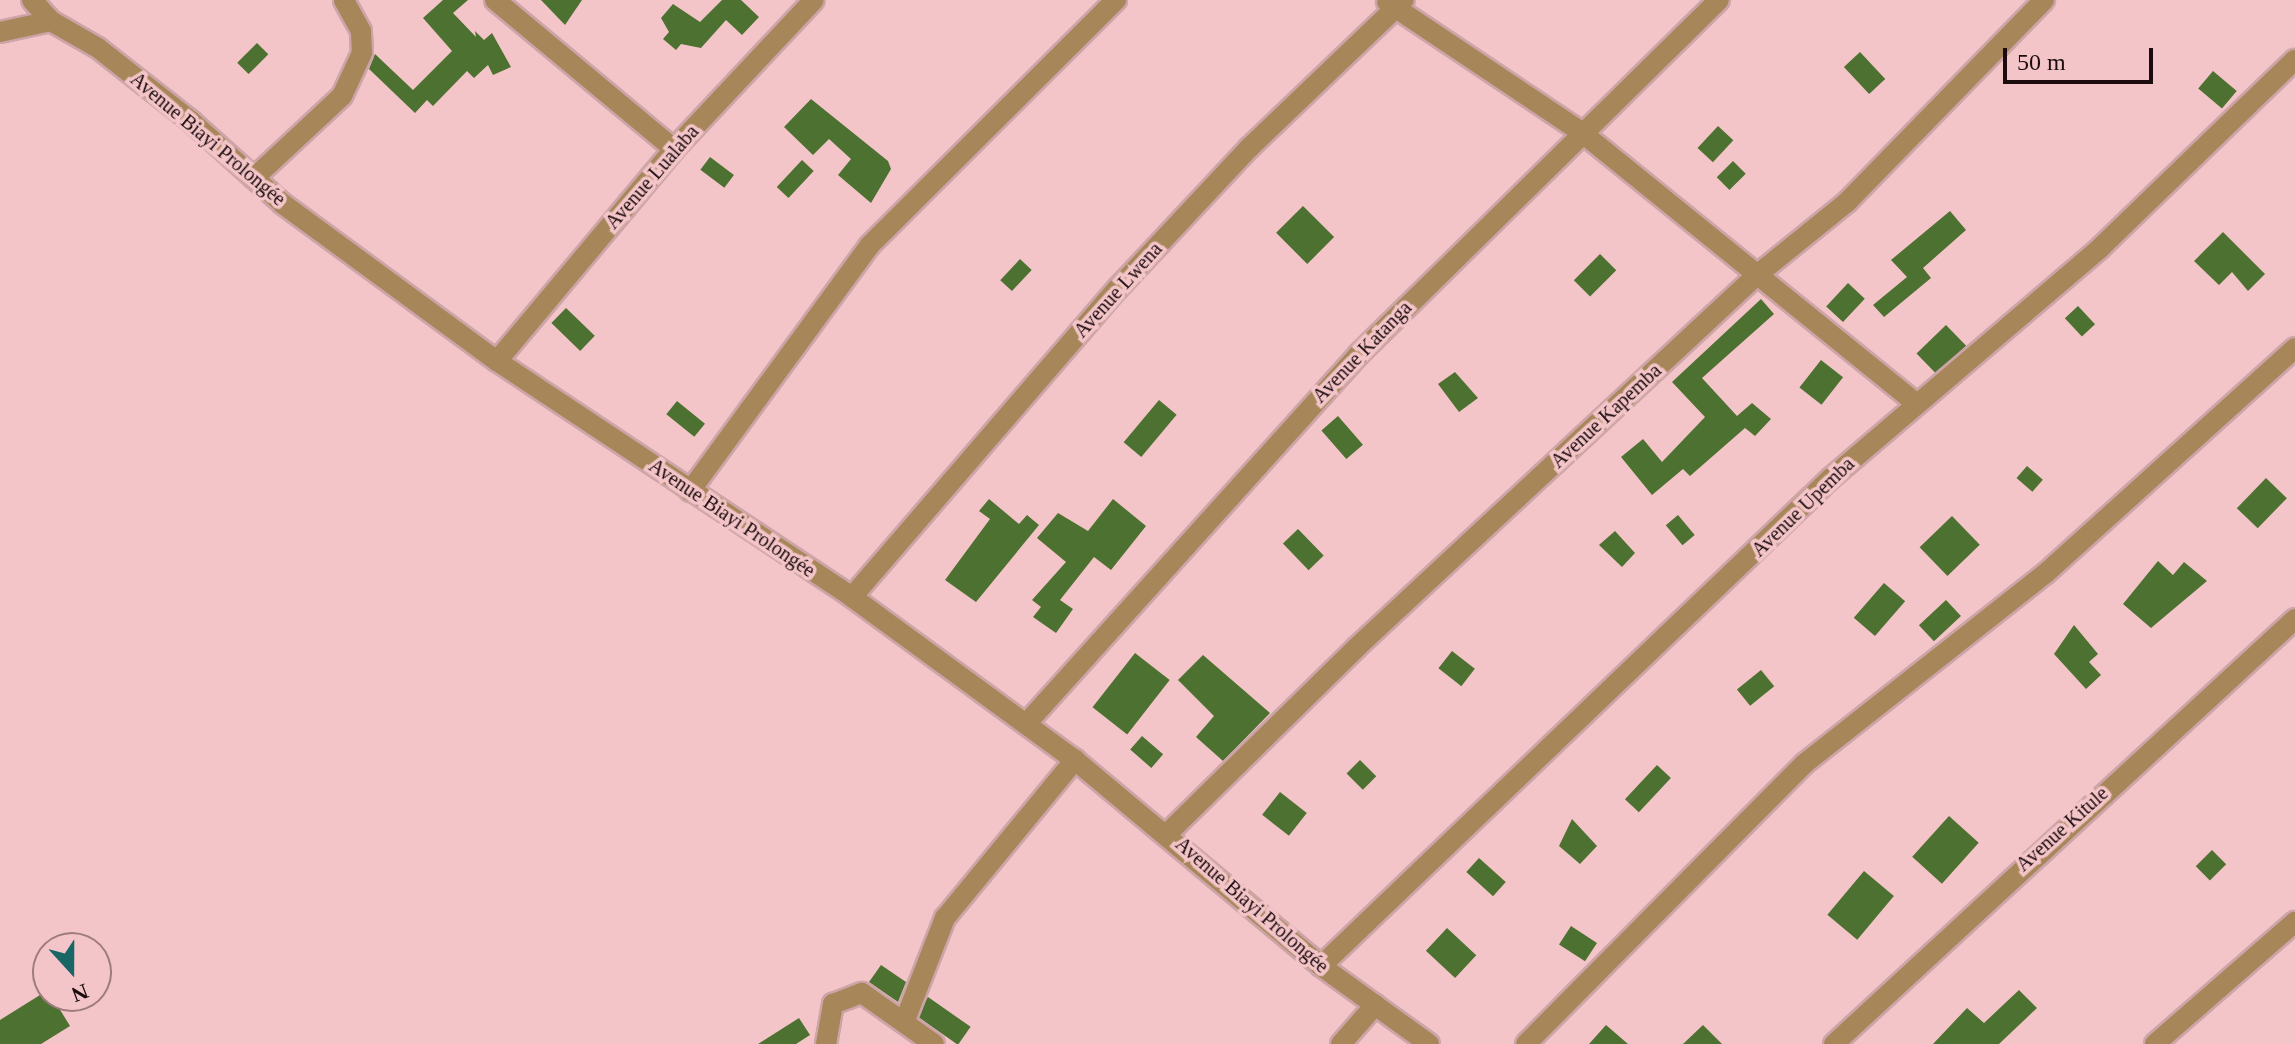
<!DOCTYPE html>
<html>
<head>
<meta charset="utf-8">
<style>
  body { margin:0 }
  #map { position:relative; width:2295px; height:1044px; overflow:hidden; background:#f4c5c8; font-family:"Times New Roman",serif }
  div>[style] { position:absolute }
  [style*='--x'] { left:calc(var(--x)*1px); top:calc(var(--y)*1px); width:calc(var(--w)*1px); rotate:calc(var(--a)*1deg) }
  .building>* { inset:0; background:#4c7131; transform-origin:0 0 }
  .roads { filter:drop-shadow(2px 0 #cda4a7) drop-shadow(-2px 0 #cda4a7) drop-shadow(0 2px #cda4a7) drop-shadow(0 -2px #cda4a7) }
  .minor>* { height:20px; margin:-10px; padding:0 10px; transform-origin:10px; border-radius:10px; background:#a7865a }
  span { translate:-50% -50%; white-space:nowrap; text-align:center; line-height:1.15; -webkit-text-stroke:7px #f4c5c8; paint-order:stroke }
  .street-label { font-size:20px; color:#1c0c0e }
  .north { position:absolute; left:32px; top:932px; width:80px; height:80px; box-sizing:border-box; background:#f4c5c8; border:2px solid #9e7b7e; border-radius:50%; rotate:159deg; font-size:22px; font-weight:700; line-height:32px; text-align:center; color:#1c0c0e }
  .north::after { content:''; display:block; margin:auto; width:28px; height:36px; background:#186665; clip-path:polygon(50% 0,100% 100%,50% 72%,0 100%) }
  .scale { position:absolute; left:2003px; top:48px; width:150px; height:36px; box-sizing:border-box; border:4px solid #1c0c0e; border-top:0; padding-left:10px; font-size:24px; line-height:28px; white-space:nowrap; color:#1c0c0e; -webkit-text-stroke:6px #f4c5c8; paint-order:stroke }
</style>
</head>
<body>
<div id="map">
  <div class="building">
    <i style="clip-path:polygon(443px 0,468px 0,453px 13px,476px 37px,475px 31px,484px 40px,492px 33px,511px 67px,493px 75px,488px 65px,474px 78px,467px 71px,433px 106px,427px 100px,415px 113px,369px 69px,375px 54px,413px 90px,452px 51px,423px 18px)"></i>
    <i style="clip-path:polygon(541px 0,582px 0,565px 25px)"></i>
    <i style="clip-path:polygon(722px 0,741px 0,759px 17px,742px 35px,726px 20px,701px 48px,681px 44px,676px 50px,663px 39px,669px 32px,661px 18px,673px 4px,700px 22px)"></i>
    <i style="left:257px;top:43px;width:16px;height:28px;rotate:45deg"></i>
    <i style="left:1860px;top:52px;width:37px;height:22px;rotate:47deg"></i>
    <i style="left:2213px;top:71px;width:31px;height:23px;rotate:40deg"></i>
    <i style="clip-path:polygon(811px 99px,888px 161px,891px 169px,871px 203px,838px 175px,851px 159px,829px 139px,813px 155px,784px 127px)"></i>
    <i style="left:1718px;top:126px;width:21px;height:30px;rotate:43deg"></i>
    <i style="left:710px;top:157px;width:30px;height:16px;rotate:37deg"></i>
    <i style="left:802px;top:160px;width:16px;height:37px;rotate:43deg"></i>
    <i style="left:1733px;top:161px;width:18px;height:23px;rotate:45deg"></i>
    <i style="left:1303px;top:206px;width:44px;height:38px;rotate:45deg"></i>
    <i style="clip-path:polygon(1950px 211px,1966px 230px,1923px 268px,1931px 278px,1884px 317px,1873px 305px,1907px 277px,1891px 260px)"></i>
    <i style="clip-path:polygon(2223px 232px,2265px 274px,2248px 291px,2232px 272px,2219px 285px,2194px 261px)"></i>
    <i style="left:1600px;top:254px;width:23px;height:37px;rotate:45deg"></i>
    <i style="left:1020px;top:259px;width:16px;height:29px;rotate:43deg"></i>
    <i style="left:1848px;top:283px;width:23px;height:32px;rotate:43deg"></i>
    <i style="clip-path:polygon(1761px 299px,1774px 314px,1702px 378px,1737px 416px,1752px 403px,1771px 419px,1755px 436px,1745px 428px,1690px 476px,1683px 469px,1652px 495px,1621px 457px,1643px 439px,1662px 462px,1705px 417px,1672px 382px)"></i>
    <i style="left:2078px;top:306px;width:25px;height:18px;rotate:47deg"></i>
    <i style="left:566px;top:308px;width:40px;height:21px;rotate:44deg"></i>
    <i style="left:1946px;top:325px;width:29px;height:41px;rotate:46deg"></i>
    <i style="left:1821px;top:360px;width:28px;height:35px;rotate:38deg"></i>
    <i style="clip-path:polygon(1455px 372px,1478px 398px,1459px 412px,1438px 384px)"></i>
    <i style="left:1159px;top:400px;width:23px;height:55px;rotate:40deg"></i>
    <i style="left:677px;top:401px;width:36px;height:17px;rotate:39deg"></i>
    <i style="left:1338px;top:416px;width:38px;height:22px;rotate:49deg"></i>
    <i style="left:2027px;top:466px;width:21px;height:16px;rotate:41deg"></i>
    <i style="left:2266px;top:478px;width:29px;height:42px;rotate:44deg"></i>
    <i style="clip-path:polygon(989px 499px,1019px 524px,1027px 515px,1039px 525px,976px 602px,945px 580px,990px 519px,979px 511px)"></i>
    <i style="clip-path:polygon(1113px 499px,1146px 526px,1111px 570px,1094px 557px,1060px 600px,1073px 609px,1056px 633px,1033px 617px,1041px 607px,1032px 600px,1066px 562px,1037px 538px,1058px 513px,1088px 531px)"></i>
    <i style="left:1678px;top:515px;width:26px;height:16px;rotate:50deg"></i>
    <i style="left:1952px;top:516px;width:40px;height:45px;rotate:46deg"></i>
    <i style="left:1298px;top:529px;width:37px;height:21px;rotate:46deg"></i>
    <i style="clip-path:polygon(1615px 531px,1635px 553px,1622px 567px,1599px 545px)"></i>
    <i style="clip-path:polygon(2158px 561px,2173px 575px,2184px 562px,2207px 581px,2151px 628px,2123px 604px)"></i>
    <i style="left:1884px;top:583px;width:28px;height:46px;rotate:41deg"></i>
    <i style="left:1946px;top:600px;width:22px;height:37px;rotate:47deg"></i>
    <i style="clip-path:polygon(2074px 625px,2098px 654px,2089px 662px,2101px 675px,2086px 689px,2054px 654px)"></i>
    <i style="left:1452px;top:651px;width:29px;height:22px;rotate:38deg"></i>
    <i style="left:1135px;top:653px;width:44px;height:69px;rotate:38deg"></i>
    <i style="clip-path:polygon(1203px 655px,1270px 713px,1223px 761px,1196px 737px,1214px 716px,1178px 680px)"></i>
    <i style="left:1761px;top:670px;width:21px;height:31px;rotate:51deg"></i>
    <i style="left:1142px;top:736px;width:28px;height:18px;rotate:41deg"></i>
    <i style="left:1360px;top:760px;width:23px;height:19px;rotate:45deg"></i>
    <i style="left:1657px;top:765px;width:19px;height:47px;rotate:43deg"></i>
    <i style="left:1280px;top:792px;width:34px;height:29px;rotate:38deg"></i>
    <i style="left:1949px;top:816px;width:40px;height:55px;rotate:42deg"></i>
    <i style="clip-path:polygon(1572px 819px,1597px 846px,1580px 864px,1559px 846px)"></i>
    <i style="left:2212px;top:850px;width:20px;height:23px;rotate:45deg"></i>
    <i style="left:1479px;top:858px;width:36px;height:19px;rotate:42deg"></i>
    <i style="left:1864px;top:871px;width:39px;height:57px;rotate:40deg"></i>
    <i style="left:1571px;top:926px;width:31px;height:22px;rotate:33deg"></i>
    <i style="left:1447px;top:928px;width:40px;height:31px;rotate:43deg"></i>
    <i style="clip-path:polygon(881px 965px,906px 982px,898px 1002px,869px 982px)"></i>
    <i style="clip-path:polygon(48px 990px,70px 1026px,41px 1044px,0 1044px,0 1020px)"></i>
    <i style="clip-path:polygon(2019px 990px,2037px 1008px,1999px 1044px,1933px 1044px,1967px 1008px,1984px 1023px)"></i>
    <i style="left:928px;top:997px;width:52px;height:22px;rotate:35deg"></i>
    <i style="clip-path:polygon(799px 1018px,810px 1035px,796px 1044px,758px 1044px)"></i>
    <i style="clip-path:polygon(1606px 1025px,1628px 1044px,1589px 1044px)"></i>
    <i style="clip-path:polygon(1703px 1025px,1722px 1044px,1683px 1044px)"></i>
  </div>
  <div class="roads">
    <div class="minor">
      <i style="--x:32;--y:0;--w:28;--a:48"></i>
      <i style="--x:51;--y:21;--w:54;--a:29.9"></i>
      <i style="--x:98;--y:48;--w:120;--a:38.2"></i>
      <i style="--x:192;--y:122;--w:122;--a:42"></i>
      <i style="--x:283;--y:204;--w:265;--a:36.3"></i>
      <i style="--x:497;--y:361;--w:426;--a:33.6"></i>
      <i style="--x:852;--y:597;--w:276;--a:36.2"></i>
      <i style="--x:1075;--y:760;--w:321;--a:39.9"></i>
      <i style="--x:1321;--y:966;--w:133;--a:35.8"></i>
      <i style="--x:495;--y:0;--w:233;--a:39.8"></i>
      <i style="--x:1387;--y:2;--w:232;--a:33.8"></i>
      <i style="--x:1580;--y:131;--w:432;--a:39"></i>
      <i style="--x:0;--y:32;--w:52;--a:-12.2"></i>
      <i style="--x:254;--y:178;--w:120;--a:-43"></i>
      <i style="--x:342;--y:96;--w:47;--a:-65.1"></i>
      <i style="--x:362;--y:53;--w:22;--a:-93"></i>
      <i style="--x:361;--y:31;--w:35;--a:-119"></i>
      <i style="--x:497;--y:361;--w:276;--a:-50.1"></i>
      <i style="--x:674;--y:149;--w:204;--a:-46.8"></i>
      <i style="--x:690;--y:491;--w:303;--a:-53.8"></i>
      <i style="--x:869;--y:246;--w:349;--a:-44.9"></i>
      <i style="--x:852;--y:597;--w:408;--a:-49.3"></i>
      <i style="--x:1118;--y:288;--w:192;--a:-46.9"></i>
      <i style="--x:1249;--y:148;--w:214;--a:-43.7"></i>
      <i style="--x:1026;--y:724;--w:496;--a:-48"></i>
      <i style="--x:1358;--y:355;--w:506;--a:-44.52"></i>
      <i style="--x:1168;--y:833;--w:264;--a:-44.5"></i>
      <i style="--x:1356;--y:648;--w:548;--a:-42.93"></i>
      <i style="--x:1757;--y:275;--w:116;--a:-39"></i>
      <i style="--x:1847;--y:202;--w:282;--a:-45.7"></i>
      <i style="--x:1321;--y:966;--w:706;--a:-43.74"></i>
      <i style="--x:1831;--y:478;--w:354;--a:-40.5"></i>
      <i style="--x:2100;--y:248;--w:271;--a:-44"></i>
      <i style="--x:905;--y:1020;--w:110;--a:-68.6"></i>
      <i style="--x:945;--y:918;--w:205;--a:-50.6"></i>
      <i style="--x:826;--y:1044;--w:41;--a:-80.1"></i>
      <i style="--x:833;--y:1004;--w:31;--a:-21"></i>
      <i style="--x:862;--y:993;--w:88;--a:35.3"></i>
      <i style="--x:1341;--y:1044;--w:52;--a:-48.9"></i>
      <i style="--x:1526;--y:1044;--w:395;--a:-45.2"></i>
      <i style="--x:1804;--y:764;--w:307;--a:-38.3"></i>
      <i style="--x:2045;--y:574;--w:337;--a:-42.1"></i>
      <i style="--x:1834;--y:1044;--w:627;--a:-42.67"></i>
      <i style="--x:2155;--y:1044;--w:186;--a:-41.1"></i>
    </div>
  </div>
  <div class="street-label">
    <span style="left:208px;top:139px;rotate:40deg">Avenue Biayi Prolongée</span>
    <span style="left:652px;top:177px;rotate:-49deg">Avenue Lualaba</span>
    <span style="left:1118px;top:290px;rotate:-48deg">Avenue Lwena</span>
    <span style="left:1362px;top:352px;rotate:-46deg">Avenue Katanga</span>
    <span style="left:1606px;top:416px;rotate:-43deg">Avenue Kapemba</span>
    <span style="left:1803px;top:507px;rotate:-44deg">Avenue Upemba</span>
    <span style="left:732px;top:518px;rotate:34deg">Avenue Biayi Prolongée</span>
    <span style="left:2062px;top:829px;rotate:-42deg">Avenue Kitule</span>
    <span style="left:1252px;top:905px;rotate:41deg">Avenue Biayi Prolongée</span>
  </div>
  <div class="north">N</div>
  <div class="scale">50 m</div>
</div>
</body>
</html>
